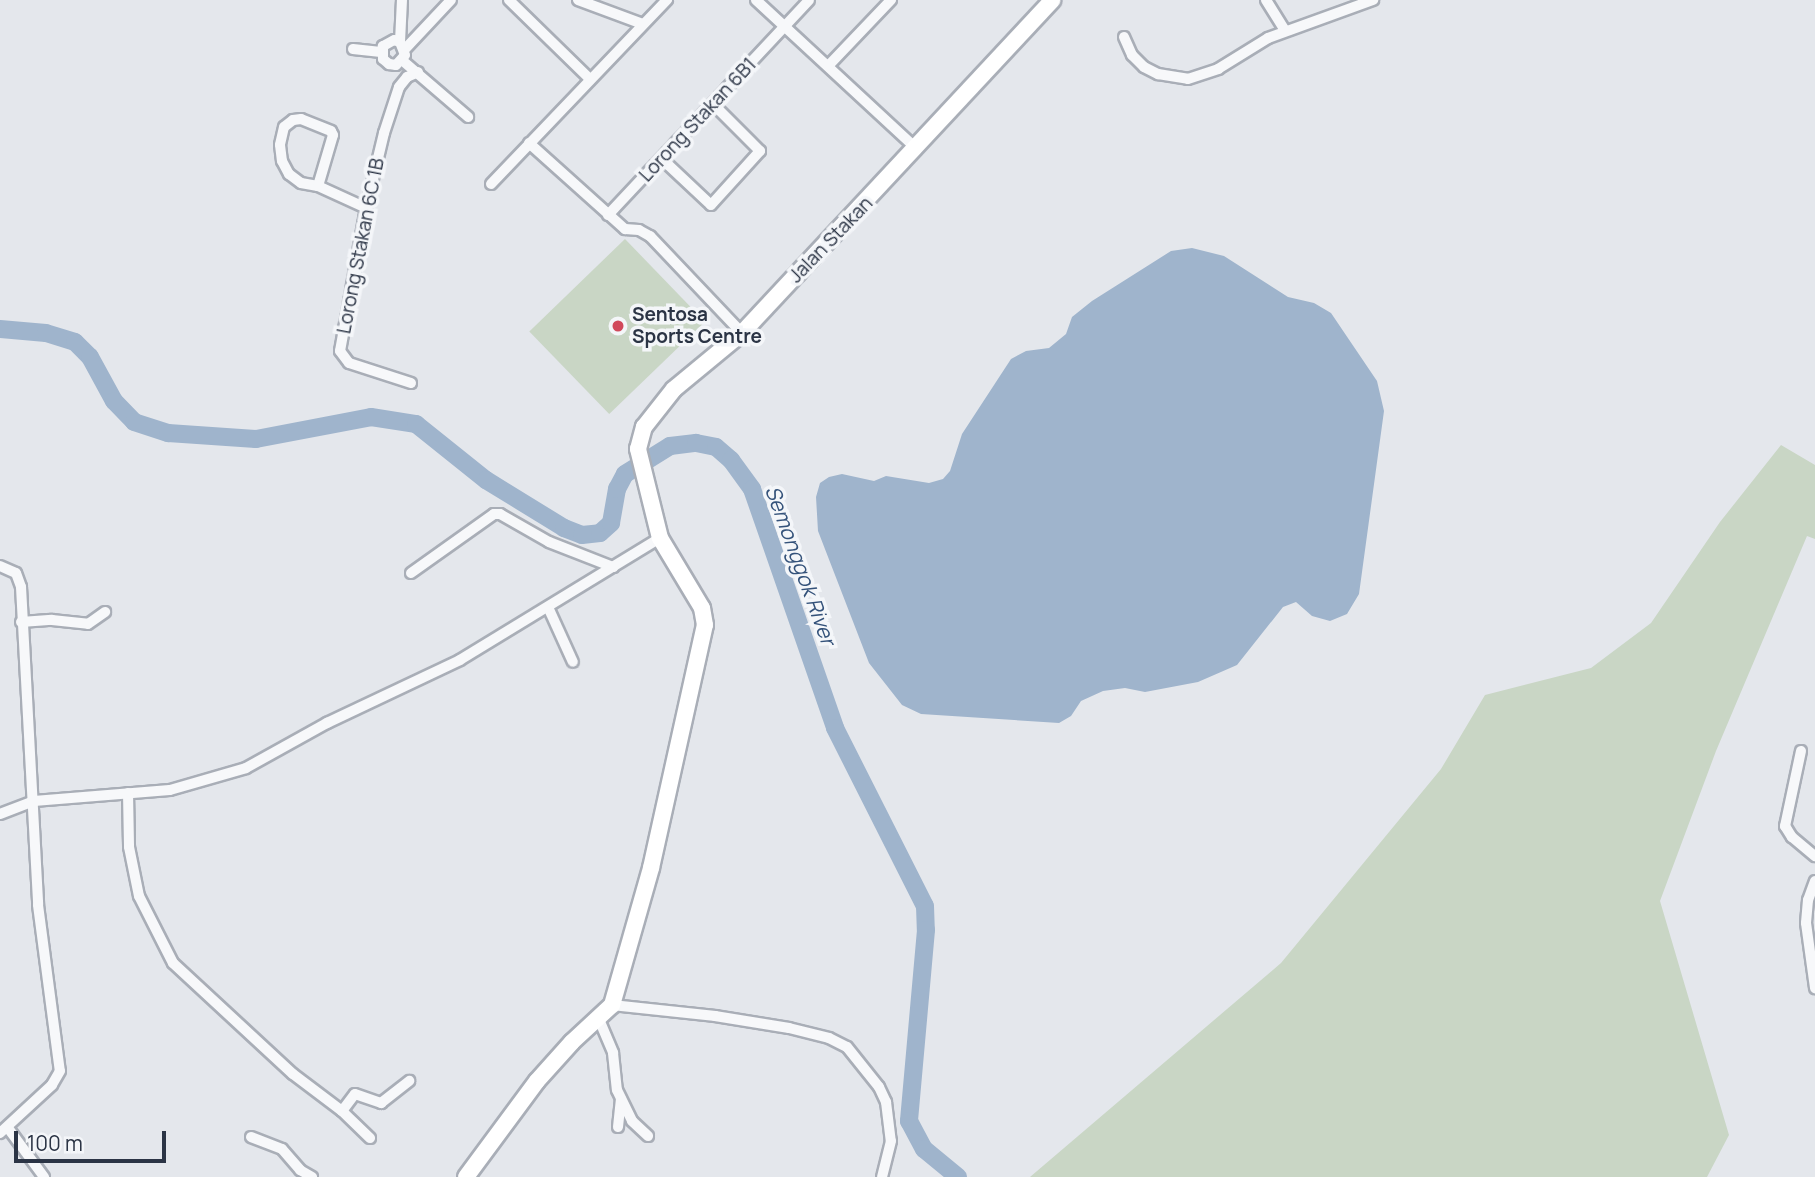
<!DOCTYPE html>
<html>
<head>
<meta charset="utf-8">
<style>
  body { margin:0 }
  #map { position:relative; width:1815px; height:1177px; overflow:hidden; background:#e4e7ec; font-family:Manrope,sans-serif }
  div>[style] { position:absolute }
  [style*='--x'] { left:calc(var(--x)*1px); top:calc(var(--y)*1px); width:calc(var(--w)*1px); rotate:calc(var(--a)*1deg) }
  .green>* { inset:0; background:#c9d6c5; transform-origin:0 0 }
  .water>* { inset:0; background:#9fb4cc }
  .river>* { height:18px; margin:-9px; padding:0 9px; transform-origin:9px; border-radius:9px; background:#9fb4cc }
  .roads { filter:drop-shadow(2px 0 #a9aeb7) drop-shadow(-2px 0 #a9aeb7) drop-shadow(0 2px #a9aeb7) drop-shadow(0 -2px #a9aeb7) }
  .minor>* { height:10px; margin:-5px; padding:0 5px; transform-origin:5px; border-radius:5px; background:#f7f8fa }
  .secondary>* { height:16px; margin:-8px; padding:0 8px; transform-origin:8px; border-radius:8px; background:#fff }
  .dots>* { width:19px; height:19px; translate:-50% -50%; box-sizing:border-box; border:4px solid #f4f6f9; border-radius:50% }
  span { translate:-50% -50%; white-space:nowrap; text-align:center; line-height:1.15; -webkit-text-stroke:7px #f4f6f9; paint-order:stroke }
  .street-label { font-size:19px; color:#2b3445 }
  .poi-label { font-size:19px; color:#2b3445; font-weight:700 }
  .left { translate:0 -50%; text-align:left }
  .water-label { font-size:21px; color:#34527a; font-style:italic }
  .scale { position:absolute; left:14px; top:1131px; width:152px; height:32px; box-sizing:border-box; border:4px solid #2b3445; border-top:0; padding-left:9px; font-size:21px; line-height:24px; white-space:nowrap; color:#2b3445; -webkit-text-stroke:5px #f4f6f9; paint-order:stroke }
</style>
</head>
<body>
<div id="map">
  <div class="green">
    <i style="left:625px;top:239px;width:115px;height:133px;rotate:46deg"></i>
    <i style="clip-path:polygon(1781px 445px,1815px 465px,1815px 539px,1807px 536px,1716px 751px,1660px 901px,1729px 1135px,1707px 1177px,1030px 1177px,1281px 963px,1441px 769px,1485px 695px,1591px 668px,1651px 623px,1720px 522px)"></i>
  </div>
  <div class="water">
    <i style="clip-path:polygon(1192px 248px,1224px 256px,1288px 297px,1314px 303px,1331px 313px,1377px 381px,1384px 411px,1359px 594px,1347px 614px,1330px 621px,1312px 616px,1296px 602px,1283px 607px,1237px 665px,1198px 682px,1145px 692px,1125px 688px,1103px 691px,1081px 701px,1071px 716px,1059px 723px,921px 714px,902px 705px,869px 663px,818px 531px,816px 497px,820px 483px,829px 477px,842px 474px,874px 481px,886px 476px,929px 483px,943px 479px,950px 471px,962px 434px,1011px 359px,1026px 351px,1049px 348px,1066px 334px,1072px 317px,1092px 301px,1171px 251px)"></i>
  </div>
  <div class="river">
    <i style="--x:0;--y:329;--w:46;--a:5"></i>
    <i style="--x:46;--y:333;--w:30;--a:17"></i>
    <i style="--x:75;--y:342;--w:21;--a:45"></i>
    <i style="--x:90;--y:357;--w:50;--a:61.4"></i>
    <i style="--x:114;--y:401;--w:29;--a:46"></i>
    <i style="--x:134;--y:422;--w:36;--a:18"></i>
    <i style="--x:168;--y:433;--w:88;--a:3.9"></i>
    <i style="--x:256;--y:439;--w:117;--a:-10.8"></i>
    <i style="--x:371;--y:417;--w:46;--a:8.8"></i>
    <i style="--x:416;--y:424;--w:90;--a:38.7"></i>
    <i style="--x:486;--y:480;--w:92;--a:31.6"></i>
    <i style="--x:564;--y:528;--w:19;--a:21"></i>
    <i style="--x:582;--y:535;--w:18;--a:-6"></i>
    <i style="--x:600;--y:533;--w:15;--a:-42"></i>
    <i style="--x:611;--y:523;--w:35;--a:-80"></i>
    <i style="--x:617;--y:489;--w:17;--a:-62"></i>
    <i style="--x:625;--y:474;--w:53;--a:-31.9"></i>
    <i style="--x:670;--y:446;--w:26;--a:-7"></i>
    <i style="--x:696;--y:443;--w:20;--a:11"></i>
    <i style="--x:716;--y:447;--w:20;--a:41"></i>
    <i style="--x:731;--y:460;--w:36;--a:54"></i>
    <i style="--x:752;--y:489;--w:253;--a:70.8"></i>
    <i style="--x:835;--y:728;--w:199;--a:63.2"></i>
    <i style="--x:925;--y:906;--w:24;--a:88"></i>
    <i style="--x:926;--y:930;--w:192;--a:95.1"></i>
    <i style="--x:909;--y:1121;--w:32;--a:62"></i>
    <i style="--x:924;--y:1149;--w:44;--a:39.5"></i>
  </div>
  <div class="roads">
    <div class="minor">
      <i style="--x:509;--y:0;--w:112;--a:44.3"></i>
      <i style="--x:578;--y:0;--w:69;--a:20.3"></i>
      <i style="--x:756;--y:0;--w:218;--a:42.8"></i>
      <i style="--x:1266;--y:0;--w:36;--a:58"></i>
      <i style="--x:1124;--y:37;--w:20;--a:66"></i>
      <i style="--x:1132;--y:55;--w:17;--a:45"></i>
      <i style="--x:1144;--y:67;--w:16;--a:27"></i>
      <i style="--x:1158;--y:74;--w:30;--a:9"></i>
      <i style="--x:1188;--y:79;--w:32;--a:-18"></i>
      <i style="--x:1218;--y:69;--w:59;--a:-31.8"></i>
      <i style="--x:1268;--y:38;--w:112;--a:-19.9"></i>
      <i style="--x:400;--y:42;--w:6;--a:-162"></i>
      <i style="--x:394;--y:40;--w:13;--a:151"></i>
      <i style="--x:383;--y:46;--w:13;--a:90"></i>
      <i style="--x:383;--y:59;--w:8;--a:40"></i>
      <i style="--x:389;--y:64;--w:7;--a:8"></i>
      <i style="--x:396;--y:65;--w:13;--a:-48"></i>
      <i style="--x:405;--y:55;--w:14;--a:-111"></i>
      <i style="--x:400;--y:42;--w:42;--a:-87.3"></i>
      <i style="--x:353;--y:49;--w:28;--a:6"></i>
      <i style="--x:405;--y:49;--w:67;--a:-46.8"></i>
      <i style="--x:403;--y:61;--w:86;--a:40.7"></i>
      <i style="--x:829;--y:65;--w:90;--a:-46.4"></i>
      <i style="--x:529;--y:143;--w:129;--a:41.9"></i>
      <i style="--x:625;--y:229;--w:14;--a:4"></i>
      <i style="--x:639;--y:230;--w:13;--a:29"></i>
      <i style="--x:650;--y:236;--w:134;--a:46.5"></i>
      <i style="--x:662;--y:159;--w:67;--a:43.2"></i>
      <i style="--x:711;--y:205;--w:73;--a:-47.8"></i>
      <i style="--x:760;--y:151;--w:65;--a:-135"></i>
      <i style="--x:491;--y:184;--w:255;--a:-46.3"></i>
      <i style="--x:318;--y:186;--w:53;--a:-73.6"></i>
      <i style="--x:333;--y:135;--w:4;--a:-117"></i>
      <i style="--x:331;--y:131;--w:32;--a:-158"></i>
      <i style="--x:301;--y:119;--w:8;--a:173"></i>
      <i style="--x:293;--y:120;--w:11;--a:142"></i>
      <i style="--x:284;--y:127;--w:18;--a:103"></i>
      <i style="--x:280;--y:145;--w:16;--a:83"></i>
      <i style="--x:282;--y:161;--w:15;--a:62"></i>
      <i style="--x:289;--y:174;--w:15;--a:37"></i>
      <i style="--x:301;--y:183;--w:17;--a:10"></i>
      <i style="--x:318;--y:186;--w:53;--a:24.6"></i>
      <i style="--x:608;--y:215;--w:294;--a:-46.9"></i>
      <i style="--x:411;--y:383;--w:65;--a:-162.1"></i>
      <i style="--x:349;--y:363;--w:15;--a:-127"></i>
      <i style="--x:340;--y:351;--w:145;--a:-79.7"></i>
      <i style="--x:366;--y:208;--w:77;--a:-76.5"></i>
      <i style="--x:384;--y:133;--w:48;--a:-71.9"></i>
      <i style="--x:399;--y:87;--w:13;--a:-51"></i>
      <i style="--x:407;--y:77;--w:12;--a:-24"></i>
      <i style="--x:0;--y:566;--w:17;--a:24"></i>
      <i style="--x:16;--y:573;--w:15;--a:70"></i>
      <i style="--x:21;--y:587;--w:318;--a:86.9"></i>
      <i style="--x:38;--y:905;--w:167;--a:82.5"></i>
      <i style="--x:60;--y:1071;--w:16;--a:120"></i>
      <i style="--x:52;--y:1085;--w:71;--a:137.3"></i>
      <i style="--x:411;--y:573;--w:102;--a:-35.4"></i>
      <i style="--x:494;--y:514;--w:6;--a:0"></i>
      <i style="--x:500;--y:514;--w:56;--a:29.7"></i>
      <i style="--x:549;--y:542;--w:69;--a:21.3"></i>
      <i style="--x:548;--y:607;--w:60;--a:65.6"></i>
      <i style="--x:21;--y:622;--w:31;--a:-4"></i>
      <i style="--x:52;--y:620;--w:36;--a:6"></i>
      <i style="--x:88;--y:624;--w:21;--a:-35"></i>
      <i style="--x:1801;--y:751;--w:77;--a:102"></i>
      <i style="--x:1785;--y:826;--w:13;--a:58"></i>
      <i style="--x:1792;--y:837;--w:30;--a:40"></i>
      <i style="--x:128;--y:793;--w:54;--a:88.9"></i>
      <i style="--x:129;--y:847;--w:50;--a:78.5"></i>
      <i style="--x:139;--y:896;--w:75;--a:63.1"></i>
      <i style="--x:173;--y:963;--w:163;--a:42.8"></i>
      <i style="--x:293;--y:1074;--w:61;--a:37.1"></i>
      <i style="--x:342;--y:1111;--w:39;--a:44"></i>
      <i style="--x:0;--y:814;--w:36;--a:-21"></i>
      <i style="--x:34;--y:801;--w:136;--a:-4.6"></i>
      <i style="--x:170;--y:790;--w:79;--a:-16.1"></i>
      <i style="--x:246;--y:768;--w:93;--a:-29.1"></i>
      <i style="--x:327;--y:723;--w:147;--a:-25.3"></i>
      <i style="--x:460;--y:660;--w:234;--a:-31.4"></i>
      <i style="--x:1815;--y:881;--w:20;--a:110"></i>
      <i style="--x:1808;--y:900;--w:23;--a:95"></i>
      <i style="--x:1806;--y:923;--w:66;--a:82.1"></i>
      <i style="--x:612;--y:1005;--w:104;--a:6.1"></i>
      <i style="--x:715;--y:1016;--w:75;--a:9.2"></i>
      <i style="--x:789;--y:1028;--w:41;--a:14"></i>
      <i style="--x:829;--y:1038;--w:20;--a:27"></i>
      <i style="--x:847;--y:1047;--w:51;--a:51.3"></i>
      <i style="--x:879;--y:1087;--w:17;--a:65"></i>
      <i style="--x:886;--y:1102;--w:39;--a:83"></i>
      <i style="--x:891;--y:1141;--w:37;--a:104"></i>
      <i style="--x:598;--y:1017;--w:39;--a:67"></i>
      <i style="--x:613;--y:1053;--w:37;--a:84"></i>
      <i style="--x:617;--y:1090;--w:34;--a:64"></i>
      <i style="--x:632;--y:1121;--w:22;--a:43"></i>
      <i style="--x:342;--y:1111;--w:21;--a:-53"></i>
      <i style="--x:355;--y:1094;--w:28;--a:19"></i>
      <i style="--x:381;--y:1103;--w:36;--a:-38"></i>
      <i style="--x:618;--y:1127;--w:28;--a:-84"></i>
      <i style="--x:8;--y:1128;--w:61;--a:53.7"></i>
      <i style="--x:251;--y:1137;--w:33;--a:21"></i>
      <i style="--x:282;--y:1149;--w:28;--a:49"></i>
      <i style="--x:300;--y:1170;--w:14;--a:30"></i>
    </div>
    <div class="secondary">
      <i style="--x:466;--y:1177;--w:119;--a:-53.5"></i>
      <i style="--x:537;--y:1081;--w:52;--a:-48.1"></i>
      <i style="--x:572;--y:1042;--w:54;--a:-42.8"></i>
      <i style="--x:612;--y:1005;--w:142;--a:-74.1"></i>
      <i style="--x:651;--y:868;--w:249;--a:-77.5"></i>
      <i style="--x:705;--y:625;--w:17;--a:-100"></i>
      <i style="--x:702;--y:608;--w:82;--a:-121"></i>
      <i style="--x:660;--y:538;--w:92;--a:-103.9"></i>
      <i style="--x:638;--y:449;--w:23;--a:-75"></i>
      <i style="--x:644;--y:427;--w:48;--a:-51.7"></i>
      <i style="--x:674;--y:389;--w:88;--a:-39.5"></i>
      <i style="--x:742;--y:333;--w:455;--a:-47"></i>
    </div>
  </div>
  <div class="dots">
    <i style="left:618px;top:326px;background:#d1495b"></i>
  </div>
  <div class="street-label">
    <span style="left:698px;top:120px;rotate:-47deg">Lorong Stakan 6B1</span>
    <span style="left:831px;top:240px;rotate:-46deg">Jalan Stakan</span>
    <span style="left:361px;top:246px;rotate:-79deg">Lorong Stakan 6C 1B</span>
  </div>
  <div class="poi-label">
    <span class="left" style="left:632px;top:326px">Sentosa<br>Sports Centre</span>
  </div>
  <div class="water-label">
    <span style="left:801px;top:565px;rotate:70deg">Semonggok River</span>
  </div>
  <div class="scale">100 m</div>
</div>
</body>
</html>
